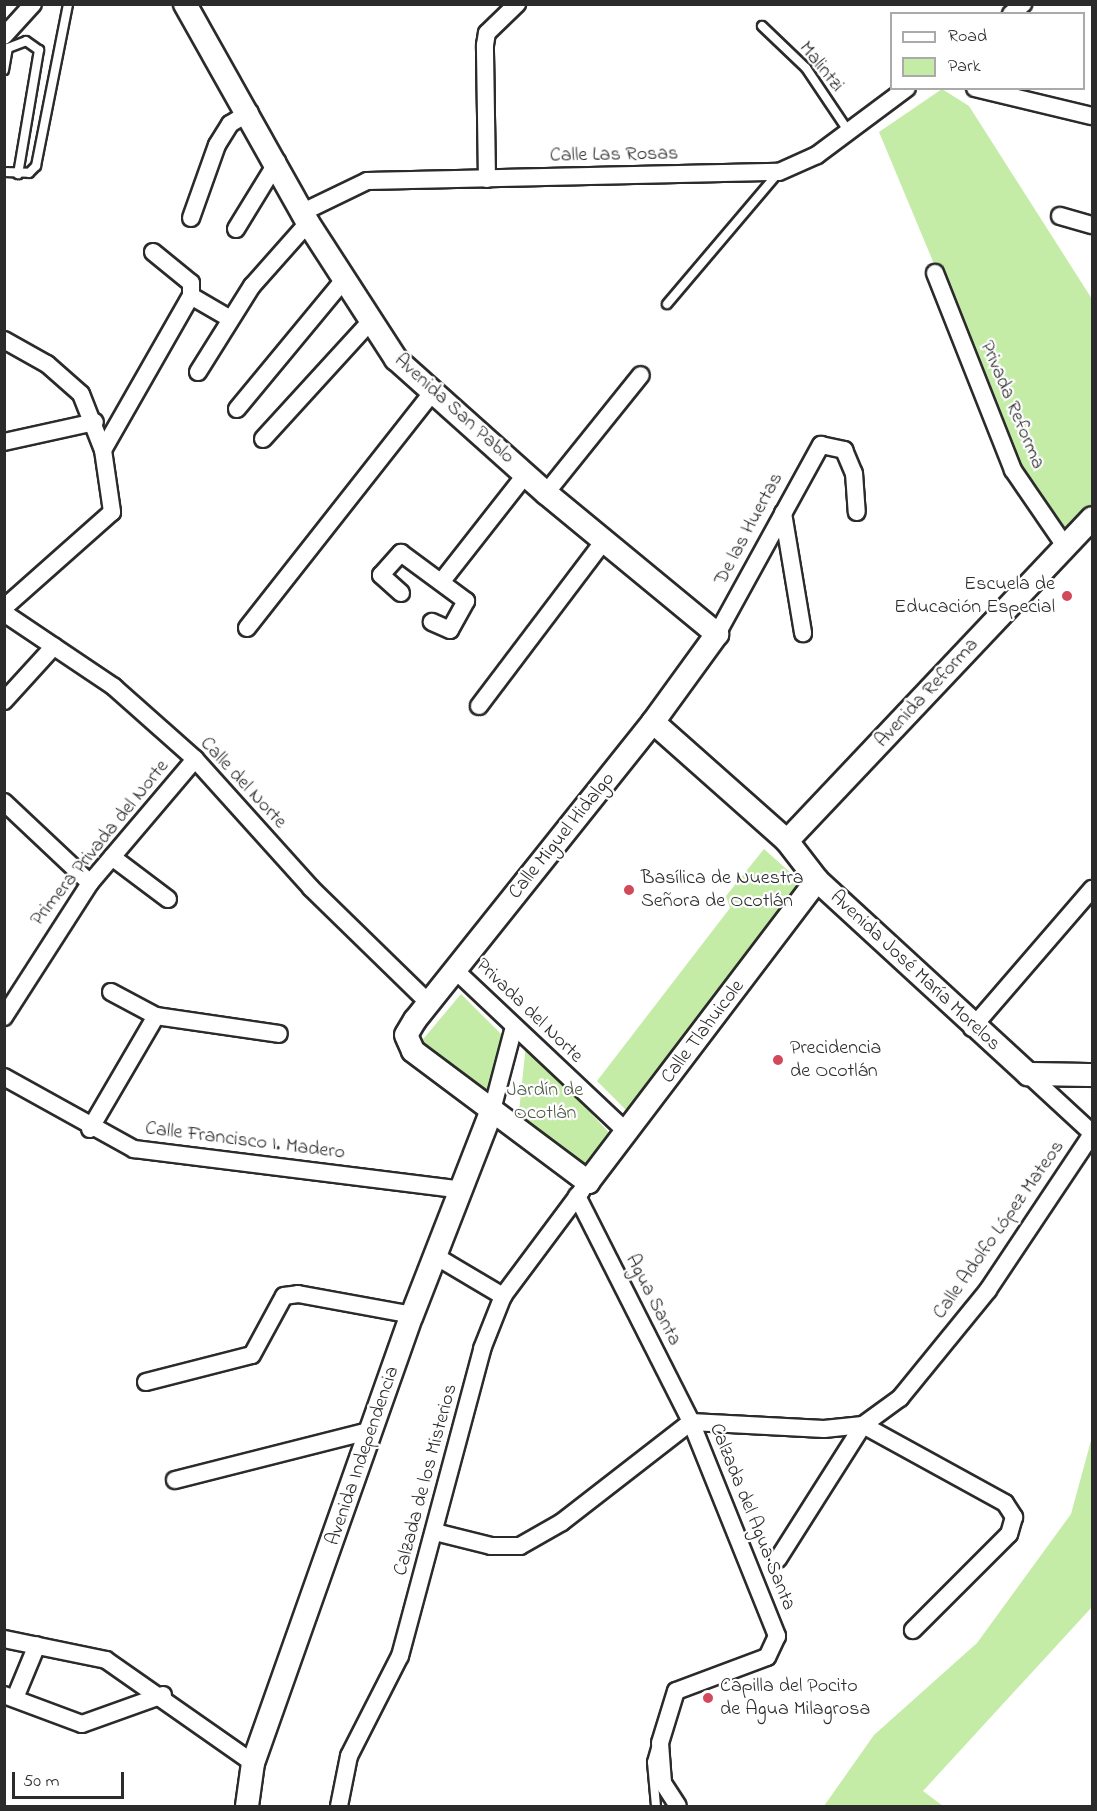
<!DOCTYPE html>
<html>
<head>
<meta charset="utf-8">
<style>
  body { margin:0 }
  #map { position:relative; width:1097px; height:1811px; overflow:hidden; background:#fff; font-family:"Indie Flower",sans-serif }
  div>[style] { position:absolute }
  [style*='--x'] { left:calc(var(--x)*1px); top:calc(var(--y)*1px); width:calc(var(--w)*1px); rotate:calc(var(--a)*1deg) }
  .green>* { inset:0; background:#c4eca7 }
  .roads { filter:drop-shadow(2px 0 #2b2b2b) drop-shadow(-2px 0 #2b2b2b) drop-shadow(0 2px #2b2b2b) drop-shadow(0 -2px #2b2b2b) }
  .lane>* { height:8px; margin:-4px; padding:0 4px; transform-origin:4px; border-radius:4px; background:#fff }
  .street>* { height:16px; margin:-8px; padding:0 8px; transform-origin:8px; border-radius:8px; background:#fff }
  .secondary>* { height:22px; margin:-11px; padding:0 11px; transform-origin:11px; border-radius:11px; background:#fff }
  .dots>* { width:16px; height:16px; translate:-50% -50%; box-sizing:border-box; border:3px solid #fff; border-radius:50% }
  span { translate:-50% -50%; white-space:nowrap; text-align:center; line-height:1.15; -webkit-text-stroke:4.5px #fff; paint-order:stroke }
  .street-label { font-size:20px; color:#2b2b2b }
  .poi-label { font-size:20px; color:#2b2b2b }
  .right { translate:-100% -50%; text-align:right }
  .left { translate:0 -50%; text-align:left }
  .park-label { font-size:20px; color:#515b4a }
  .frame { position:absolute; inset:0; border:6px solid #2b2b2b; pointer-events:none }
  .legend { position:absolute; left:890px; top:12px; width:195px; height:78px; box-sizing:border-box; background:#fff; border:2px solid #aaa; margin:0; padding:8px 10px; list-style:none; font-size:18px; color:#2b2b2b }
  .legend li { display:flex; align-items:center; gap:12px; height:30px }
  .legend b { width:30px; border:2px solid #aaa }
  .scale { position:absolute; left:12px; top:1772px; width:112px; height:27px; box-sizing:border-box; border:3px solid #2b2b2b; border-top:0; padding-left:8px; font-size:18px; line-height:21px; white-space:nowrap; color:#2b2b2b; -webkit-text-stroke:4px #fff; paint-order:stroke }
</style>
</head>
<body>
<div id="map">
  <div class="green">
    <i style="clip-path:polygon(942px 89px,969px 106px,1092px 299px,1092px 508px,1065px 537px,1020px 470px,879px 132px)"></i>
    <i style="clip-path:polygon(764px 849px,793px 875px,800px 895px,633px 1117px,597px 1081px,730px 908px,726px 896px)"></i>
    <i style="clip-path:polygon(461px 994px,504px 1037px,487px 1099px,419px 1044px)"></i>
    <i style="clip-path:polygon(526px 1044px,616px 1140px,589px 1180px,519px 1112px)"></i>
    <i style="clip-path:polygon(1092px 1437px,1092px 1607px,923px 1791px,943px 1806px,824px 1806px,874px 1735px,977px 1643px,1071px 1514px)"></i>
  </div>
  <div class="roads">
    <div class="lane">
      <i style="--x:762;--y:26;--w:61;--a:43.7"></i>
      <i style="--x:806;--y:68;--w:77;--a:56.1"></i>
      <i style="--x:4;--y:70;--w:22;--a:-80"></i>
      <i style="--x:8;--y:48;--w:19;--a:-21"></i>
      <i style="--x:26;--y:41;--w:16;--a:35"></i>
      <i style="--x:39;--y:50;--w:126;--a:99.6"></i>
      <i style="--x:4;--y:172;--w:25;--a:2"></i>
      <i style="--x:29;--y:173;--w:10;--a:-45"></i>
      <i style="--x:36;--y:166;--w:165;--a:-78.8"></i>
      <i style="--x:667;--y:304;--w:173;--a:-49.7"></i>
      <i style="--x:656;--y:1806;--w:44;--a:-95.2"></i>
      <i style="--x:652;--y:1762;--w:15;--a:-74"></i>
    </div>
    <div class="street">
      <i style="--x:1011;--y:14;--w:16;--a:-40"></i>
      <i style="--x:4;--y:36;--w:43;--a:-47.8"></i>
      <i style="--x:975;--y:88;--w:120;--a:13.5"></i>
      <i style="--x:487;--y:179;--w:134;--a:-90.9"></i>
      <i style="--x:485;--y:45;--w:12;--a:-81"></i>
      <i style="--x:487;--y:33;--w:42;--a:-44"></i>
      <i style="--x:303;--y:212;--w:71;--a:-25.8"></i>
      <i style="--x:367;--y:181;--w:412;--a:-1.3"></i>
      <i style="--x:779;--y:172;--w:42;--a:-24.1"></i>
      <i style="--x:817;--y:155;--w:112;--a:-36.7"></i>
      <i style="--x:1060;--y:216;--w:33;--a:16"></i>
      <i style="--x:191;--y:218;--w:77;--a:-70.4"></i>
      <i style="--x:217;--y:145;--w:25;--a:-58"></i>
      <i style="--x:230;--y:124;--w:23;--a:-31"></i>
      <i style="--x:236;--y:229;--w:79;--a:-58.5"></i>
      <i style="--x:935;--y:273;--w:212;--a:68.4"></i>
      <i style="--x:1013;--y:470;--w:92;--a:55.6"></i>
      <i style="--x:191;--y:296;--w:44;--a:30.1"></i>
      <i style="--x:4;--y:340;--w:49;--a:29.2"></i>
      <i style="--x:47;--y:364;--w:45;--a:41.4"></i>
      <i style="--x:81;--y:394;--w:60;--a:68.6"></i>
      <i style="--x:103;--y:450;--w:63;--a:81.7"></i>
      <i style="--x:112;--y:512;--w:144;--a:138.4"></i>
      <i style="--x:198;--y:372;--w:102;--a:-57.9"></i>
      <i style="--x:252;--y:286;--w:84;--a:-48.4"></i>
      <i style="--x:237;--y:409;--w:166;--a:-50.4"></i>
      <i style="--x:263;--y:439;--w:157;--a:-47.6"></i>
      <i style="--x:4;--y:442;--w:93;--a:-12.4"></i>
      <i style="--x:103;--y:450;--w:177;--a:-60.3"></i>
      <i style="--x:191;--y:296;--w:13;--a:-90"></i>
      <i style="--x:191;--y:283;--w:49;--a:-140.8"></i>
      <i style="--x:546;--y:493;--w:151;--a:-51.2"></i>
      <i style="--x:783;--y:513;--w:122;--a:80.5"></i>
      <i style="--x:442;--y:581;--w:136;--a:-51.9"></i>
      <i style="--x:401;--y:593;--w:27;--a:-138"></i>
      <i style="--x:381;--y:575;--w:30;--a:-48"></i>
      <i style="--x:401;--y:553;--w:81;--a:36.4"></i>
      <i style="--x:466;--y:601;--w:33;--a:119"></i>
      <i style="--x:450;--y:630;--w:20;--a:-156"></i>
      <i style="--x:4;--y:613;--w:133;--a:33.9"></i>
      <i style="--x:114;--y:687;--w:108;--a:41.6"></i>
      <i style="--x:195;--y:759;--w:173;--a:48"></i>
      <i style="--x:311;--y:888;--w:166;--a:44.3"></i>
      <i style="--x:247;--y:628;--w:299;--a:-51.8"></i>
      <i style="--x:717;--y:634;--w:216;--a:-61.2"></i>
      <i style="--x:821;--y:445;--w:24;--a:12"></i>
      <i style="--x:844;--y:450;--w:25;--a:67"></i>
      <i style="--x:854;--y:473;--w:39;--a:86"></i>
      <i style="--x:4;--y:701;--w:74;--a:-47.7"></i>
      <i style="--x:479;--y:706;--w:207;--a:-52.9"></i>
      <i style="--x:4;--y:802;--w:118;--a:43.3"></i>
      <i style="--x:112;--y:857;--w:70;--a:36.9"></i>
      <i style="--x:455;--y:970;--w:236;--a:43.3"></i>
      <i style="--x:111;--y:992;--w:51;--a:28.1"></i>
      <i style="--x:156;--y:1016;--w:124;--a:8.3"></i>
      <i style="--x:4;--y:1017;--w:159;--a:-57.3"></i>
      <i style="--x:90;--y:883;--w:162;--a:-49.7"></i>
      <i style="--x:972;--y:1028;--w:184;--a:-49.2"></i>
      <i style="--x:1028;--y:1074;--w:87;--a:42.7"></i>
      <i style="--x:4;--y:1077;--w:149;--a:29"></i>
      <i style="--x:134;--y:1149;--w:330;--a:7.1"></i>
      <i style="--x:492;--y:1110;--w:86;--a:-75.2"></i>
      <i style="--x:90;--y:1129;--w:131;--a:-59.7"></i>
      <i style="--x:577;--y:1196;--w:253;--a:63.2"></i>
      <i style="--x:691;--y:1422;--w:231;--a:68.1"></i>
      <i style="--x:777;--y:1636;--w:23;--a:115"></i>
      <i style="--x:767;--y:1657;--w:97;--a:159.5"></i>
      <i style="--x:676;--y:1691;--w:54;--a:107.1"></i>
      <i style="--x:660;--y:1743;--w:40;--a:85.7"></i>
      <i style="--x:663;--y:1783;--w:27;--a:57"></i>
      <i style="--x:437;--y:1257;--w:77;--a:30.6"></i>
      <i style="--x:146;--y:1382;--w:109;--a:-14.3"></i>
      <i style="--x:252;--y:1355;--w:67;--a:-61.5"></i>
      <i style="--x:284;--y:1296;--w:14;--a:-8"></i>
      <i style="--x:298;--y:1294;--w:116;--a:10.4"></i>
      <i style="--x:175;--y:1480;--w:203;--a:-14.2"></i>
      <i style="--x:435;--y:1532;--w:58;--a:14"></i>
      <i style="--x:491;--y:1546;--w:29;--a:0"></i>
      <i style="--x:520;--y:1546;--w:48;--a:-29.7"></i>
      <i style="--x:562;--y:1522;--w:163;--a:-37.8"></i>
      <i style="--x:691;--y:1422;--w:133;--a:3"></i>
      <i style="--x:824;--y:1429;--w:39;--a:-6"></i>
      <i style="--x:863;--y:1425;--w:46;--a:-36.1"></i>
      <i style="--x:900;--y:1398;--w:139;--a:-50.8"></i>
      <i style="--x:988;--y:1290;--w:187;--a:-56.3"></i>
      <i style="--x:778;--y:1559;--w:159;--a:-57.6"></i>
      <i style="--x:863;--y:1425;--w:162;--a:28.8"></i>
      <i style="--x:1005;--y:1503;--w:17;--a:57"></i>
      <i style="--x:1014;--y:1517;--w:18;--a:106"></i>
      <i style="--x:1009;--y:1534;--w:136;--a:135"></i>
      <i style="--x:4;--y:1639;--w:104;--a:11.6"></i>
      <i style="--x:106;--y:1660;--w:179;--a:35"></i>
      <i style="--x:4;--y:1695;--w:83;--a:20.4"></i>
      <i style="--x:82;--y:1724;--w:86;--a:-19.7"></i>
      <i style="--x:15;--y:1698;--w:57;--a:-67.5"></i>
      <i style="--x:339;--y:1806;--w:51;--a:-78.7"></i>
      <i style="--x:349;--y:1756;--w:112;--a:-63"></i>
      <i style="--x:400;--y:1656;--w:318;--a:-75"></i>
      <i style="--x:482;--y:1349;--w:57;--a:-68.4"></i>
      <i style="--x:503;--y:1296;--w:132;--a:-53.3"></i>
    </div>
    <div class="secondary">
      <i style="--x:185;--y:4;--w:251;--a:60.7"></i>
      <i style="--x:308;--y:223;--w:162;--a:57.1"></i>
      <i style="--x:396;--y:359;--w:201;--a:41.8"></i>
      <i style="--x:546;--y:493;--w:222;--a:39.5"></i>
      <i style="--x:717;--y:634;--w:109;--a:126"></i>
      <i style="--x:653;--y:722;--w:381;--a:128.6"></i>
      <i style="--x:415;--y:1020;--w:17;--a:121"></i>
      <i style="--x:406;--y:1035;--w:17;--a:66"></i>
      <i style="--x:413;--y:1051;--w:219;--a:36.8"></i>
      <i style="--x:588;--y:1182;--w:379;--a:-52.8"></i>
      <i style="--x:653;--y:722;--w:179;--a:41.6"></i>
      <i style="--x:787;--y:841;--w:49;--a:52.4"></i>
      <i style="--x:817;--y:880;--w:287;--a:42.6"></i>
      <i style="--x:1028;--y:1074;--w:64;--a:0.9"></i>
      <i style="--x:787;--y:841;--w:444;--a:-46.6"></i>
      <i style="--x:247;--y:1806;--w:43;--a:-82.1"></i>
      <i style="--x:253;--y:1763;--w:475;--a:-70.5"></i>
      <i style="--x:412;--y:1315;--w:220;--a:-68.7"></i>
    </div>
  </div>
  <div class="dots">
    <i style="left:1067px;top:596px;background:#d1495b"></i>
    <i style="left:629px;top:890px;background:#d1495b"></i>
    <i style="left:778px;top:1060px;background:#d1495b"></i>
    <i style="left:708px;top:1698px;background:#d1495b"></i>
  </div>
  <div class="street-label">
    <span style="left:821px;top:67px;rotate:51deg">Malintzi</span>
    <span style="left:614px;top:155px;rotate:-1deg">Calle Las Rosas</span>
    <span style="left:1012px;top:405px;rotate:67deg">Privada Reforma</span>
    <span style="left:454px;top:409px;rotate:42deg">Avenida San Pablo</span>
    <span style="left:749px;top:529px;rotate:-62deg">De las Huertas</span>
    <span style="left:927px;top:693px;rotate:-47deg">Avenida Reforma</span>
    <span style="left:243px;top:783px;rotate:47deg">Calle del Norte</span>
    <span style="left:562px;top:836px;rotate:-51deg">Calle Miguel Hidalgo</span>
    <span style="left:100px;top:843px;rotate:-51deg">Primera Privada del Norte</span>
    <span style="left:915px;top:971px;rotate:43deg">Avenida José María Morelos</span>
    <span style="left:529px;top:1011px;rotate:44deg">Privada del Norte</span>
    <span style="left:703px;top:1032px;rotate:-53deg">Calle Tlahuicole</span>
    <span style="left:245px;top:1141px;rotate:7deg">Calle Francisco I. Madero</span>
    <span style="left:999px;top:1230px;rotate:-55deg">Calle Adolfo López Mateos</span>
    <span style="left:653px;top:1300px;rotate:63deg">Agua Santa</span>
    <span style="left:363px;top:1456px;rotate:-71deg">Avenida Independencia</span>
    <span style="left:426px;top:1480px;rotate:-75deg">Calzada de los Misterios</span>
    <span style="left:752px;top:1517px;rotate:68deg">Calzada del Agua Santa</span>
  </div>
  <div class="poi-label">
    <span class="right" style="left:1055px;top:596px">Escuela de<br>Educación Especial</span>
    <span class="left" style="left:641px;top:890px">Basílica de Nuestra<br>Señora de Ocotlán</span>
    <span class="left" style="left:790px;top:1060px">Precidencia<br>de Ocotlán</span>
    <span class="left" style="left:720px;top:1698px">Capilla del Pocito<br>de Agua Milagrosa</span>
  </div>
  <div class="park-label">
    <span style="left:545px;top:1102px">Jardín de<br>Ocotlán</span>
  </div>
  <div class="frame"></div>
  <ul class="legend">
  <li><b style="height:8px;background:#fff"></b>Road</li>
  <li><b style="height:16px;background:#c4eca7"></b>Park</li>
  </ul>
  <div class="scale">50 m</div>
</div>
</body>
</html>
